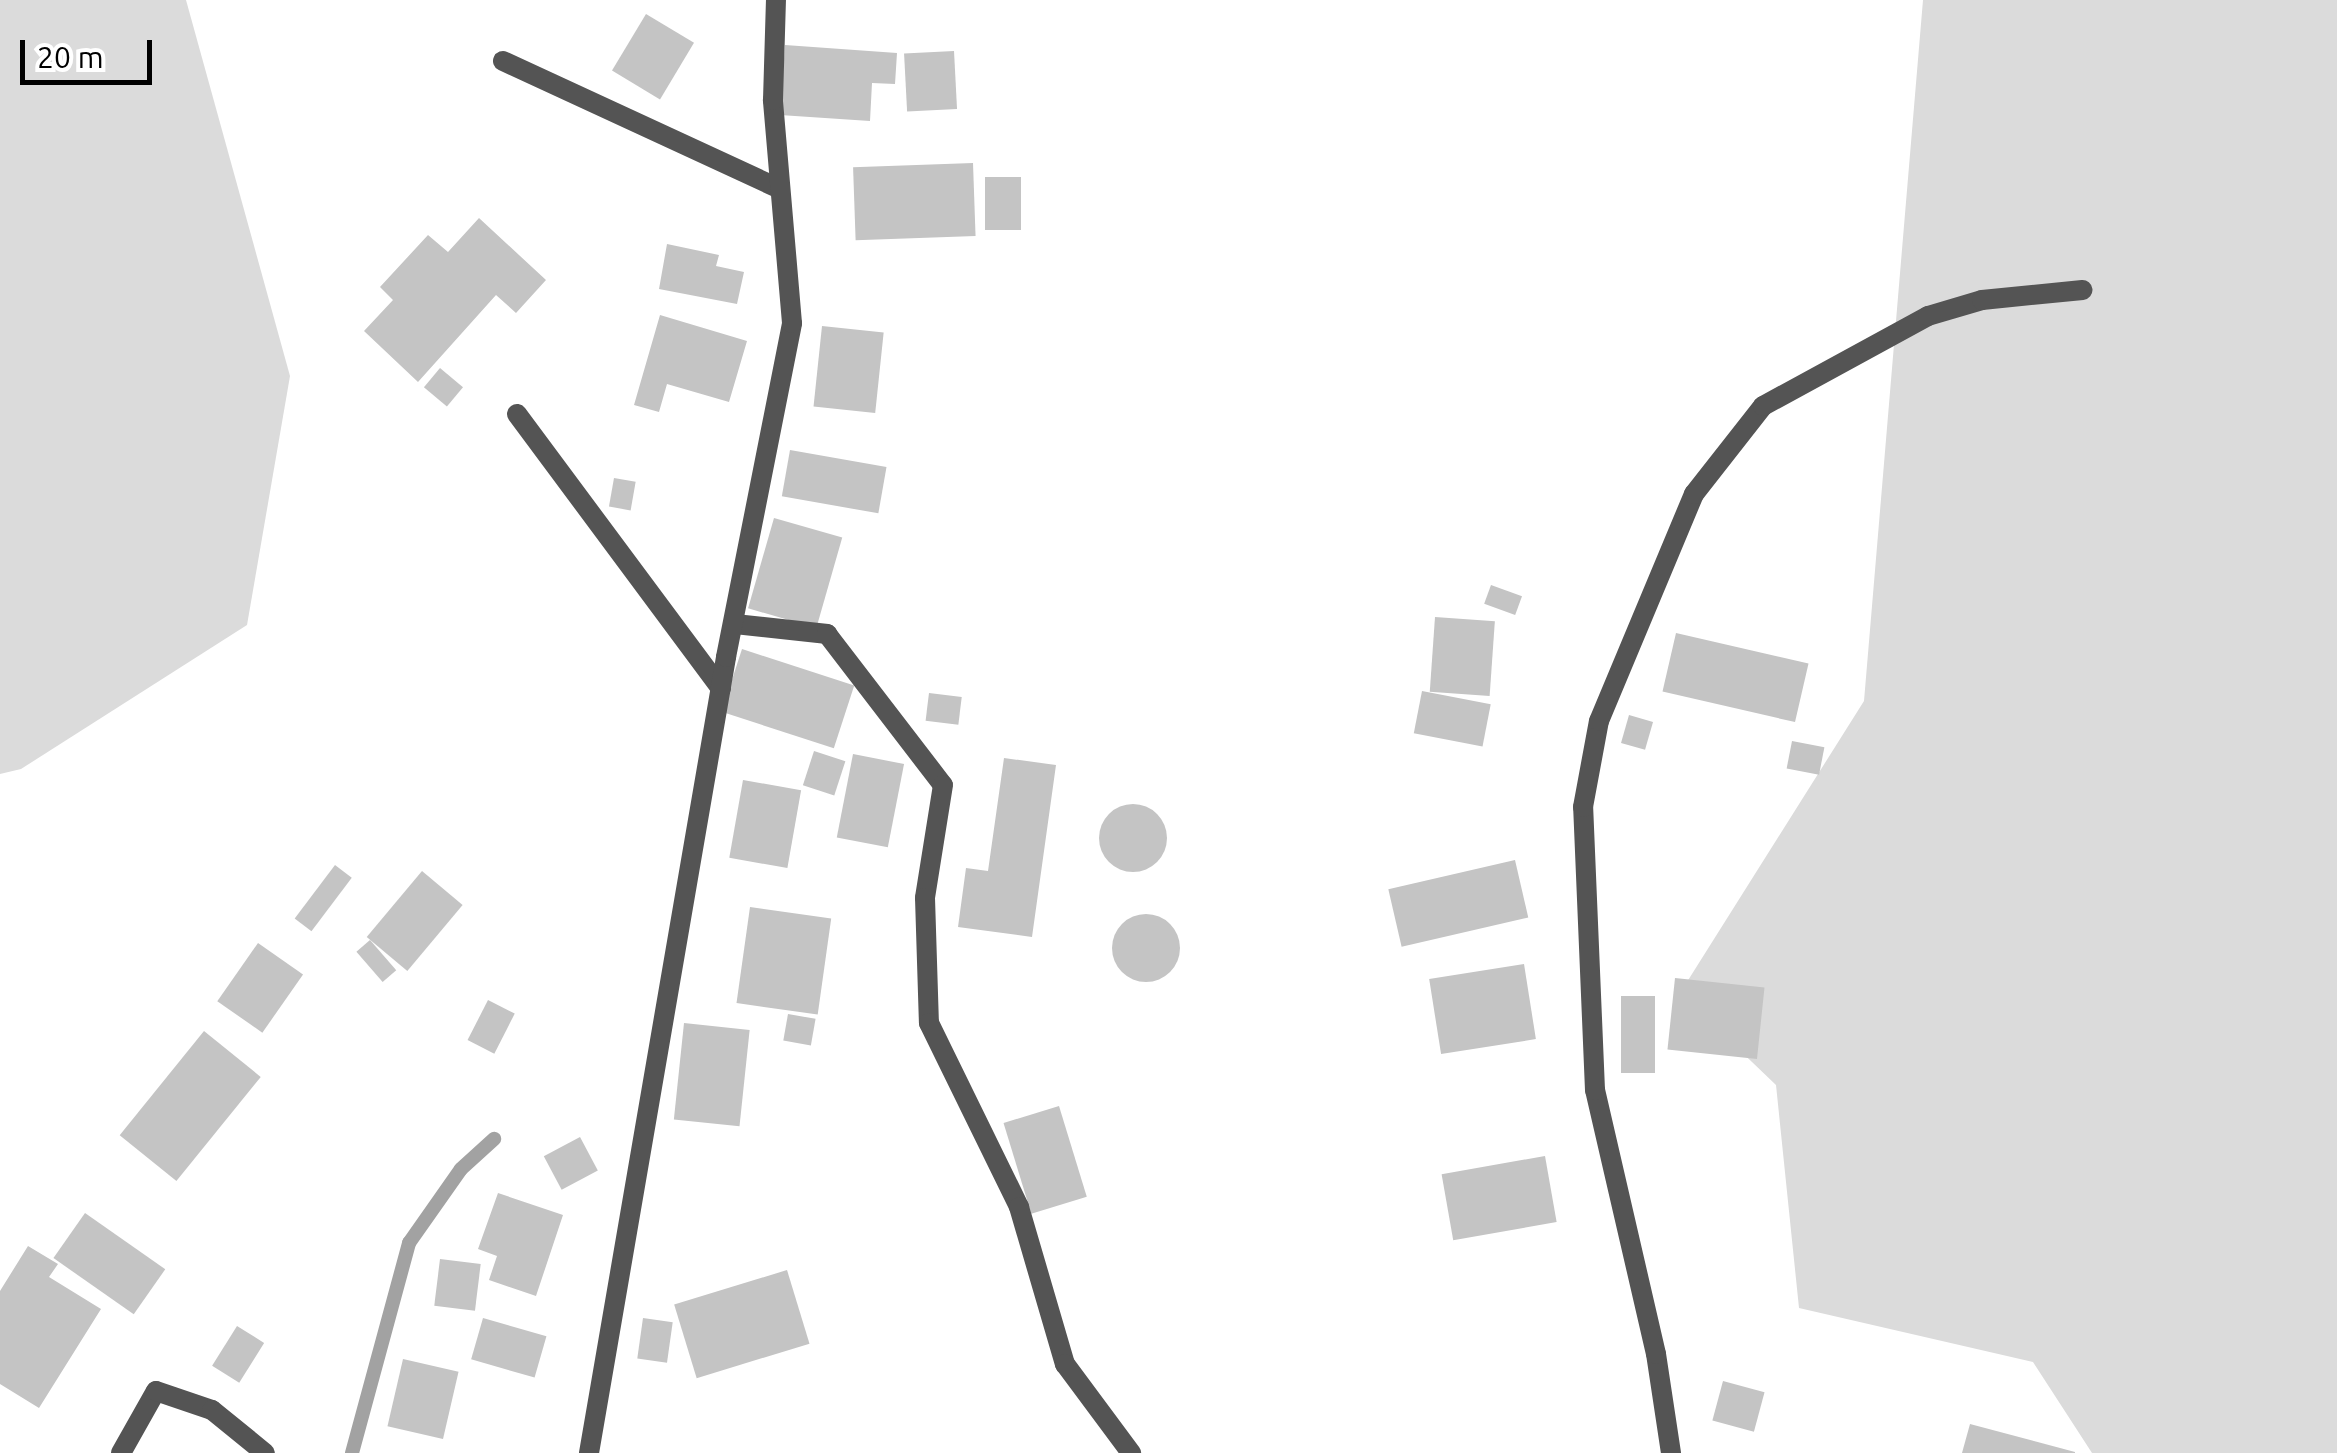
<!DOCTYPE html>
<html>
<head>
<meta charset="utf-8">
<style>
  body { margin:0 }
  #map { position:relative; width:2337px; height:1453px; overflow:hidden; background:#fff; font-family:Ubuntu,sans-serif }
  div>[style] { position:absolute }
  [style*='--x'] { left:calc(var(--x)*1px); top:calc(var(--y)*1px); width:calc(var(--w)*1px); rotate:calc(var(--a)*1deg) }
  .green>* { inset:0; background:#dbdbdb }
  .stream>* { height:14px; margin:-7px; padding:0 7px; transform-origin:7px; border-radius:7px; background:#a2a2a2 }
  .building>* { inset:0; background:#c4c4c4; transform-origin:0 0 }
  .round { border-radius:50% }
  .lane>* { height:20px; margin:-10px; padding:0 10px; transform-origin:10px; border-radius:10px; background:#545454 }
  .street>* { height:20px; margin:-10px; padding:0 10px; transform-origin:10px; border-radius:10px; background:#545454 }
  span { translate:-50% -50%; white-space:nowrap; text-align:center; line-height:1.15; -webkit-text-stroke:8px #fff; paint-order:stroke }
  .scale { position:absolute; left:20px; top:40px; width:132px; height:45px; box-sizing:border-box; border:5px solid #000; border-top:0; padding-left:12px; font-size:30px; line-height:35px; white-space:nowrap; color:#000; -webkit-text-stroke:8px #fff; paint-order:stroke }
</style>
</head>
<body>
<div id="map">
  <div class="green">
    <i style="clip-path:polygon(0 0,186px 0,290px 376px,247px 625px,21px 769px,0 774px)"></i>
    <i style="clip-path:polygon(1923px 0,2337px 0,2337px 1453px,2092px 1453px,2033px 1362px,1799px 1308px,1776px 1085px,1680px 993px,1864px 701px)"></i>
  </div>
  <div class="stream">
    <i style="--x:352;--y:1453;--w:218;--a:-74.8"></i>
    <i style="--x:409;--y:1243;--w:90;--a:-54.9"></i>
    <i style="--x:461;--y:1169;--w:45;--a:-42.3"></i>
  </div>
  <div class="building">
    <i style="left:646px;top:14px;width:56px;height:66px;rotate:31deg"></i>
    <i style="clip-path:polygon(785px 45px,897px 53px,895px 84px,872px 83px,870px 121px,780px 115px)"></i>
    <i style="left:954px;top:51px;width:58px;height:50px;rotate:87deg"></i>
    <i style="left:973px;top:163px;width:73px;height:120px;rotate:88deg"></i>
    <i style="left:985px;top:177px;width:36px;height:53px"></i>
    <i style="clip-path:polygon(479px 218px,546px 280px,516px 313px,496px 295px,418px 382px,364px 331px,393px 300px,380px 287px,428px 235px,448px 252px)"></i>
    <i style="clip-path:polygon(667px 244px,719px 255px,716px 266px,744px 272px,737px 304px,659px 289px)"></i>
    <i style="clip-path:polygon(660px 315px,747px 341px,729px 402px,667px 384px,659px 412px,634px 405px)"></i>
    <i style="left:822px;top:326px;width:62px;height:81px;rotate:6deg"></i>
    <i style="left:440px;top:368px;width:30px;height:25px;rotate:40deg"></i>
    <i style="left:790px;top:450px;width:98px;height:47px;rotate:10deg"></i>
    <i style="left:614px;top:478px;width:22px;height:29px;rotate:10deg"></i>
    <i style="left:774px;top:518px;width:71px;height:94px;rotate:16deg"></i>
    <i style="left:1491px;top:585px;width:33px;height:20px;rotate:20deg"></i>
    <i style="left:1435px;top:617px;width:60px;height:75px;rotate:4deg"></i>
    <i style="left:1676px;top:633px;width:136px;height:60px;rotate:13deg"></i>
    <i style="left:742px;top:649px;width:118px;height:66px;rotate:18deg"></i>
    <i style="left:1422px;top:691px;width:70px;height:43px;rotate:11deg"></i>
    <i style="left:929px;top:693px;width:33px;height:28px;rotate:7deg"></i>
    <i style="left:1629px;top:715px;width:25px;height:29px;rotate:16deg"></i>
    <i style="left:1792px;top:741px;width:33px;height:28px;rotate:11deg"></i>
    <i style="left:814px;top:751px;width:33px;height:36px;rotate:18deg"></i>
    <i style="left:853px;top:754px;width:52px;height:85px;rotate:11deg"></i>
    <i style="clip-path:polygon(1004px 758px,1056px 765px,1032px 937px,958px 927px,966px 868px,988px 871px)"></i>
    <i style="left:743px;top:780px;width:59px;height:79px;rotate:10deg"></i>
    <i class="round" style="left:1099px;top:804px;width:68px;height:68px"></i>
    <i style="left:1515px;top:860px;width:59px;height:130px;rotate:77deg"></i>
    <i style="left:335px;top:865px;width:21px;height:67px;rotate:37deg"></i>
    <i style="left:422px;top:871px;width:53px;height:86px;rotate:40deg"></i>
    <i style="left:750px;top:907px;width:82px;height:97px;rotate:8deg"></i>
    <i class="round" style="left:1112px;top:914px;width:68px;height:68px"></i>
    <i style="left:370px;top:940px;width:40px;height:18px;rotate:49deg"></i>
    <i style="left:258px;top:943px;width:55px;height:71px;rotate:35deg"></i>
    <i style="left:1524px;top:964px;width:76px;height:96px;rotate:81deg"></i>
    <i style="left:1675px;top:978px;width:90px;height:72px;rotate:6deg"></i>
    <i style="left:1621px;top:996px;width:34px;height:77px"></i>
    <i style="left:488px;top:1000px;width:30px;height:45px;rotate:27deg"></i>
    <i style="left:788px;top:1014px;width:28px;height:27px;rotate:10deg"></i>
    <i style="left:684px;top:1023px;width:66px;height:97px;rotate:6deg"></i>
    <i style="left:204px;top:1031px;width:73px;height:134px;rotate:39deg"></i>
    <i style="left:1059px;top:1106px;width:95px;height:58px;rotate:73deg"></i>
    <i style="left:580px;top:1137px;width:38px;height:41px;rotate:62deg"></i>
    <i style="left:1545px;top:1156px;width:67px;height:105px;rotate:80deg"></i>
    <i style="clip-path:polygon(498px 1193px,563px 1215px,536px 1296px,489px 1280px,497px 1256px,478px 1249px)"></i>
    <i style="left:85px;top:1213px;width:98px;height:55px;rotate:35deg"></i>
    <i style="clip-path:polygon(28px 1246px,58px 1264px,49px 1277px,101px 1309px,39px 1408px,0 1384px,0 1291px)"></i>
    <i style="left:440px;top:1259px;width:41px;height:47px;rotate:7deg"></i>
    <i style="left:787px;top:1270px;width:77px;height:118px;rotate:73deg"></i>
    <i style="left:483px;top:1318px;width:66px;height:43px;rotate:16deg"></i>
    <i style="left:643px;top:1318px;width:30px;height:41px;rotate:8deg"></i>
    <i style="left:237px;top:1326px;width:32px;height:47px;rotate:32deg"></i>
    <i style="left:403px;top:1359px;width:57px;height:69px;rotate:13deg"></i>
    <i style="left:1723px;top:1381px;width:43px;height:41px;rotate:15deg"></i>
    <i style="clip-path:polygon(1970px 1424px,2075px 1452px,2075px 1453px,1962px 1453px)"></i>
  </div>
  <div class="lane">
    <i style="--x:503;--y:61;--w:305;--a:24.8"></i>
    <i style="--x:517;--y:414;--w:342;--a:53.4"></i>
    <i style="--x:735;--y:624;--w:93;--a:6.2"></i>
    <i style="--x:827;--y:634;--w:190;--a:52.5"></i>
    <i style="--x:943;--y:785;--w:114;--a:99.1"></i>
    <i style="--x:925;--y:898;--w:125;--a:88.2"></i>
    <i style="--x:929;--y:1023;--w:205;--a:63.9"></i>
    <i style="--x:1019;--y:1207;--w:164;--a:73.7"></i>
    <i style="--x:1065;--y:1364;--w:111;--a:53.4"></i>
    <i style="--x:121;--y:1453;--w:71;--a:-60.6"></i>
    <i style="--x:156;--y:1391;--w:59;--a:18.7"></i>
    <i style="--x:212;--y:1410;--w:68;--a:39.1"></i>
  </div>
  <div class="street">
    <i style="--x:589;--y:1453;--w:808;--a:-80.23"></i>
    <i style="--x:726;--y:657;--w:340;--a:-78.8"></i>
    <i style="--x:792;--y:323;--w:224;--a:-94.9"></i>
    <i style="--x:773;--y:100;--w:100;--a:-88.3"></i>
    <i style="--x:1671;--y:1453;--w:100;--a:-98.6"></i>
    <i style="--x:1656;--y:1354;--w:271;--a:-103"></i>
    <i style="--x:1595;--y:1090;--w:283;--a:-92.4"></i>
    <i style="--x:1583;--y:807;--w:87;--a:-79.5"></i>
    <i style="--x:1599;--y:721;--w:246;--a:-67.3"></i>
    <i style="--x:1694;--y:494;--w:112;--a:-51.9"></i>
    <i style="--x:1763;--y:406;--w:188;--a:-28.6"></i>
    <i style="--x:1928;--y:316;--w:56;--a:-16.5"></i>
    <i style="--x:1982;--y:300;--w:101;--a:-5.7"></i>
  </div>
  <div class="scale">20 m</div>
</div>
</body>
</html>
